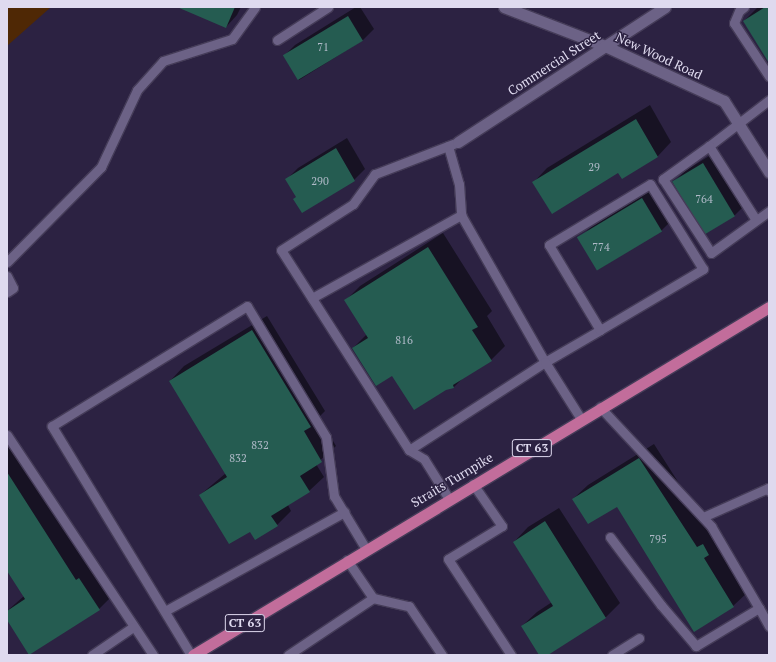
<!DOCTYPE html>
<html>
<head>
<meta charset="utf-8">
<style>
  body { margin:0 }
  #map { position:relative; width:776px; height:662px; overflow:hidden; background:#2c2242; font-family:"PT Serif",serif }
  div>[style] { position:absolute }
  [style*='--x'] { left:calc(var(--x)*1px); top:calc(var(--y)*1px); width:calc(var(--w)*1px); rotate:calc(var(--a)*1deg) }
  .green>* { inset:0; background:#4f2805 }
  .shadow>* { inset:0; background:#0007 }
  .building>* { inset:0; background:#255c51; transform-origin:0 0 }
  .roads { filter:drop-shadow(1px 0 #453c58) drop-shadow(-1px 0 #453c58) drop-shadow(0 1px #453c58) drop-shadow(0 -1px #453c58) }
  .service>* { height:9px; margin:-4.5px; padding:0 4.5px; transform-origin:4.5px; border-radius:4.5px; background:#6c6286 }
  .minor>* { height:11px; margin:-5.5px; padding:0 5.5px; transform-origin:5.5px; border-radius:5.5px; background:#6c6286 }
  .primary>* { height:11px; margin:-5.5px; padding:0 5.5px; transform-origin:5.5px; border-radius:5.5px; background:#c26d9b }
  span { translate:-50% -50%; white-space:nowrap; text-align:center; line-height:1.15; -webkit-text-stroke:3px #2c2242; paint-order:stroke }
  .number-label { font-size:11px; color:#b0bac8 }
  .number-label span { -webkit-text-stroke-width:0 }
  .shield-label span { padding:1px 3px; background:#2c2242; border:1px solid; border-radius:3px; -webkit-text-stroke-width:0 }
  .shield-label { font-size:12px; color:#dfdaef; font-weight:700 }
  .street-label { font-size:13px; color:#dfdaef }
  .frame { position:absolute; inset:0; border:8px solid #dfdaef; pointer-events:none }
</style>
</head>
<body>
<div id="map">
  <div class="green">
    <i style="clip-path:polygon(7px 7px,51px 7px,7px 46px)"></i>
  </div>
  <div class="shadow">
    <i style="clip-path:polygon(194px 7px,241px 7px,237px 15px,226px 27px)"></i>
    <i style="clip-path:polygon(356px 7px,360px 7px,374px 29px,363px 40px,299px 80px,284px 56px,295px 45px)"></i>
    <i style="clip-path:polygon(758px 7px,769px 7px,769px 61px,744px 21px)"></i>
    <i style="clip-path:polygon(650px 105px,671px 142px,657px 157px,619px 172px,533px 183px,547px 168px)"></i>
    <i style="clip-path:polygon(347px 138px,365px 169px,354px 180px,297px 197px,287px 179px,298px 168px)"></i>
    <i style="clip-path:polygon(714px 153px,746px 204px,735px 215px,706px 233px,674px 182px,685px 171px)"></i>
    <i style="clip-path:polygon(653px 188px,673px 219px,662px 230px,599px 269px,579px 239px,590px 228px)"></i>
    <i style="clip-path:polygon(443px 233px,492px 311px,487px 316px,505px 346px,491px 360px,464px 377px,454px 387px,445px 389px,392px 374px,353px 348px,367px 334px,346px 300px,360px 286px)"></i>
    <i style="clip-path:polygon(267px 316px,325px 411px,319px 417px,336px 446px,316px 464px,324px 477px,309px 491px,288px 505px,291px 511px,277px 525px,250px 531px,200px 495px,226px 473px,170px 381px,184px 366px)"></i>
    <i style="clip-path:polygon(654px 444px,748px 592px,733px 606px,617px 505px,573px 499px,588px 485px)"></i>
    <i style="clip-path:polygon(13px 445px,113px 595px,99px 609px,7px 618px,7px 611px,24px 596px,7px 569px,7px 448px)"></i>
    <i style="clip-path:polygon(559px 508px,620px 603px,606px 617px,546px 655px,541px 655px,522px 626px,537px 612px,552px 602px,514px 542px,528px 527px)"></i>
  </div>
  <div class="building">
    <i style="clip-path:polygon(177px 7px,235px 7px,226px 28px)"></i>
    <i style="clip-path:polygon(765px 7px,769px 7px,769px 63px,743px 21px)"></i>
    <i style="left:348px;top:16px;width:29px;height:76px;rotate:59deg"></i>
    <i style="clip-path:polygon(636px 119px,658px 157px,622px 179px,618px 173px,552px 214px,532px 182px)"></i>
    <i style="clip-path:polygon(336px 148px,355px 181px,302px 213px,293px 199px,296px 197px,285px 179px)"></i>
    <i style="left:703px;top:163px;width:62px;height:36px;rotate:59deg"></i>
    <i style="left:642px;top:198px;width:39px;height:76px;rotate:59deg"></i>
    <i style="clip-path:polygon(428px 247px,478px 327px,472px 330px,492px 361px,453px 385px,454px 388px,446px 390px,414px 410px,392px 376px,376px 386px,352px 348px,368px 338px,344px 300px)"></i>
    <i style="clip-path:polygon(252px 330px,311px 427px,304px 431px,322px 462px,300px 476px,310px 492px,271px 516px,278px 526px,255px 540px,250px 532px,229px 544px,199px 495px,227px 477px,169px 381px)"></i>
    <i style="clip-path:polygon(639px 458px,697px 547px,703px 544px,709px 555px,704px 558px,734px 607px,694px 632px,617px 507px,588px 524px,572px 499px)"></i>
    <i style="clip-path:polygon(7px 472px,76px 580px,79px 578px,100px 610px,29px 655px,7px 620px,7px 611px,25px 599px,7px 571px)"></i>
    <i style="clip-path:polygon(545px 521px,606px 618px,548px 655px,539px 655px,521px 626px,553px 606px,513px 542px)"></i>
  </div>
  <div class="roads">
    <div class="service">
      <i style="--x:744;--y:7;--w:6;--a:141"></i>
      <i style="--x:739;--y:11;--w:13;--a:113"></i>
      <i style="--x:734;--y:23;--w:64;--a:56.6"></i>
      <i style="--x:277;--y:40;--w:61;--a:-32.9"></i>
      <i style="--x:448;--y:146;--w:40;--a:74"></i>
      <i style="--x:459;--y:184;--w:31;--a:86"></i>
      <i style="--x:461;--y:215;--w:169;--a:60.3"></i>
      <i style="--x:545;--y:362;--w:64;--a:-30.2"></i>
      <i style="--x:600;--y:330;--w:120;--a:-30.6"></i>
      <i style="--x:703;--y:269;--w:100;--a:-121.9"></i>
      <i style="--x:650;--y:184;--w:118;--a:148.9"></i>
      <i style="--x:549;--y:245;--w:99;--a:59"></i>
      <i style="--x:709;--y:146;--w:76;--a:-37.5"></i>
      <i style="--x:756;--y:220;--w:88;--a:-122.4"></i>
      <i style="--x:709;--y:146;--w:57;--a:144.3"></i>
      <i style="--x:663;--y:179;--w:88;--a:57"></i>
      <i style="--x:711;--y:253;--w:72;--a:-35.9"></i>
      <i style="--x:7;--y:262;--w:134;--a:-45.3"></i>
      <i style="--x:101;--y:167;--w:85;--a:-64.9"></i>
      <i style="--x:137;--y:90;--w:39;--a:-48"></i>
      <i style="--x:163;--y:61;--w:72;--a:-17.7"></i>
      <i style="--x:232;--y:39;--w:39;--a:-54"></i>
      <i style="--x:7;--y:276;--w:13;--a:63"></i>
      <i style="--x:13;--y:288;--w:7;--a:146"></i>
      <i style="--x:312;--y:298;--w:171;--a:-29.1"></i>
      <i style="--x:600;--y:407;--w:163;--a:47"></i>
      <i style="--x:711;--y:526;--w:95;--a:59.7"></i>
      <i style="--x:759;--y:608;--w:74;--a:148.9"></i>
      <i style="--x:696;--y:646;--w:54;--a:-130.5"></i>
      <i style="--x:661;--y:605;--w:85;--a:-126.9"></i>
      <i style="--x:7;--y:435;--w:264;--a:56.4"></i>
      <i style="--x:409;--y:450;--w:162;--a:-32.9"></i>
      <i style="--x:545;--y:362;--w:67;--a:57.7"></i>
      <i style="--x:473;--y:484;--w:51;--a:55.4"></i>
      <i style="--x:502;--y:526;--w:63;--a:148.6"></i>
      <i style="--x:448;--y:559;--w:115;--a:56.7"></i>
      <i style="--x:449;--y:499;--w:47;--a:-122"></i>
      <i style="--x:424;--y:459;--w:17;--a:-149"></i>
      <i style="--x:409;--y:450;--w:237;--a:-122.6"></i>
      <i style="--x:281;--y:250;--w:85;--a:-32.6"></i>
      <i style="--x:353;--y:204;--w:37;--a:-54"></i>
      <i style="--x:375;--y:174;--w:84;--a:-21"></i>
      <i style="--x:703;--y:517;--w:71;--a:-24"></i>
      <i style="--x:768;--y:488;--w:3;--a:72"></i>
      <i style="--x:373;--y:598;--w:37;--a:13"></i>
      <i style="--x:409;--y:606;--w:59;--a:56"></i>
      <i style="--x:759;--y:608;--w:21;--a:61"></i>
      <i style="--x:165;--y:611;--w:205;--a:-28.9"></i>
      <i style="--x:92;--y:655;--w:50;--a:-34.3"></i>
      <i style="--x:191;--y:655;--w:268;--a:-121.3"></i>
      <i style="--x:52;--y:426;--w:229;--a:-31.6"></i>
      <i style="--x:247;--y:306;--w:153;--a:58.9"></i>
      <i style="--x:326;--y:437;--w:60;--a:82.3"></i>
      <i style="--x:334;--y:496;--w:62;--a:58.9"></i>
      <i style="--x:288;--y:655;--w:102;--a:-33.8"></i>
      <i style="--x:373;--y:598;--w:46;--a:-124.4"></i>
      <i style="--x:612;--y:655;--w:32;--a:-32"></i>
    </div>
    <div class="minor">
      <i style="--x:504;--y:7;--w:108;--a:21.1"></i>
      <i style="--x:605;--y:46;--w:131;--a:24.8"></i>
      <i style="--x:724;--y:101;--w:84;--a:57.6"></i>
      <i style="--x:458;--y:142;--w:247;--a:-33.1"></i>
    </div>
    <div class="primary">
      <i style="--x:193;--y:655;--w:673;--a:-31.14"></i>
    </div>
  </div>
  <div class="number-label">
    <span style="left:323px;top:47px">71</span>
    <span style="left:594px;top:167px">29</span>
    <span style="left:320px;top:181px">290</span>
    <span style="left:704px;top:199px">764</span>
    <span style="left:601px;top:247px">774</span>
    <span style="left:404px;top:340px">816</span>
    <span style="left:260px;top:445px">832</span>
    <span style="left:238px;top:458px">832</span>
    <span style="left:658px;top:539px">795</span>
  </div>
  <div class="shield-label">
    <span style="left:532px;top:448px">CT 63</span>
    <span style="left:245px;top:623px">CT 63</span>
  </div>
  <div class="street-label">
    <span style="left:659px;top:56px;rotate:25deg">New Wood Road</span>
    <span style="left:554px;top:63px;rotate:-33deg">Commercial Street</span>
    <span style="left:452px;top:480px;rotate:-31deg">Straits Turnpike</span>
  </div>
  <div class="frame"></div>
</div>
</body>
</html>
